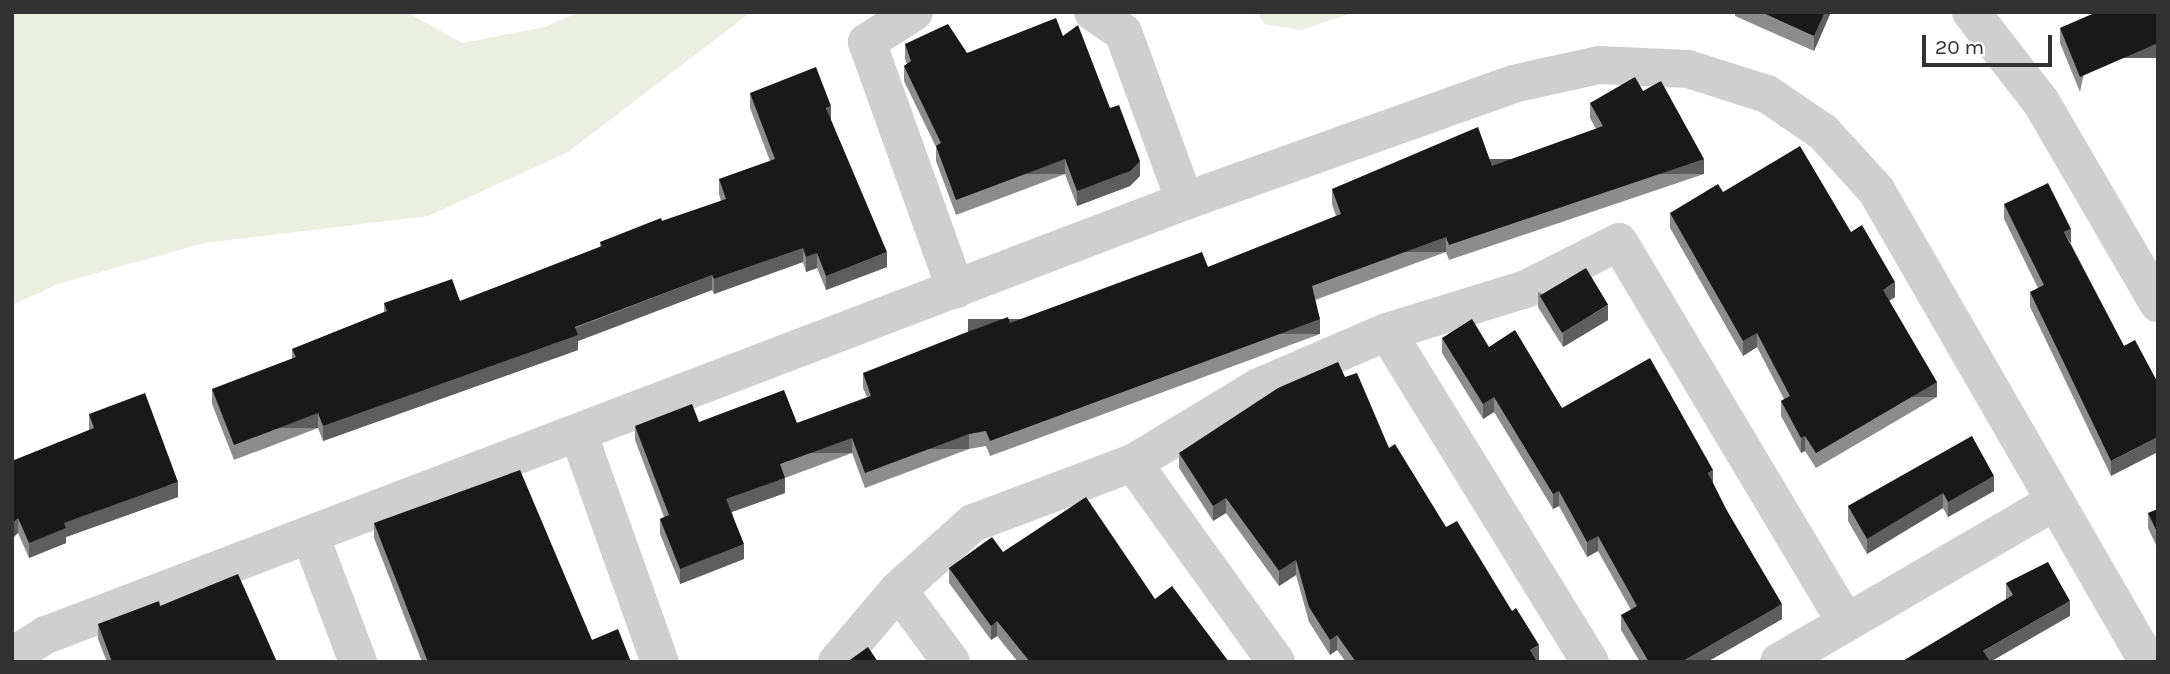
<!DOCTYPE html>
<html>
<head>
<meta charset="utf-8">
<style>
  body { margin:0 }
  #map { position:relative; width:2170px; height:674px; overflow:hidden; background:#fff; font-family:Karla,sans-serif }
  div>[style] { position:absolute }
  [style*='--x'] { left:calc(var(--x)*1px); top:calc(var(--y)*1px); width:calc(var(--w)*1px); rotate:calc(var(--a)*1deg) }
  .green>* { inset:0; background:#eaefe0 }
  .minor>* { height:38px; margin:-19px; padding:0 19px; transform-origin:19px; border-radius:19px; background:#cfcfcf }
  .wall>* { inset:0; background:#8c8c8c }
  .shaded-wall>* { inset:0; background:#5e5e5e; transform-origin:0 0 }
  .building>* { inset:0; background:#191919; transform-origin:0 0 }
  span { translate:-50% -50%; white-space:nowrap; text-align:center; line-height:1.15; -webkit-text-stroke:7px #fff; paint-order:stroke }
  .frame { position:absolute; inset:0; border:14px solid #323232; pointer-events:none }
  .scale { position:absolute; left:1922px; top:35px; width:130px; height:32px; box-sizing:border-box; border:4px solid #323232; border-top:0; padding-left:9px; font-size:21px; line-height:24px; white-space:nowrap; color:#323232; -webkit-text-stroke:5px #fff; paint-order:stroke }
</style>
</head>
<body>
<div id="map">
  <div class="green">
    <i style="clip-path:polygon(12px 12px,406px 12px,463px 43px,545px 27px,579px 12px,751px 12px,568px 152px,428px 216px,204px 243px,58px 284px,12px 305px)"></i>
    <i style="clip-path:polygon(1258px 12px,1355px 12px,1302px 30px,1264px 24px)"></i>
  </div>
  <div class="minor">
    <i style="--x:914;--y:12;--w:56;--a:147.4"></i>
    <i style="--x:867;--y:42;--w:263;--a:70.3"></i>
    <i style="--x:1093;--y:12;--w:36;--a:34"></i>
    <i style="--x:1123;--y:32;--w:180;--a:69.9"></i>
    <i style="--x:1971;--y:12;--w:114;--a:52.1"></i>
    <i style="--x:2041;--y:102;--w:233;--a:59.8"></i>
    <i style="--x:1387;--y:332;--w:387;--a:58.4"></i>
    <i style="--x:579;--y:435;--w:241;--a:70.4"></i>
    <i style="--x:1133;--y:463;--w:245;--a:54.3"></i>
    <i style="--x:310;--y:535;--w:136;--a:69.3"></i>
    <i style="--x:898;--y:590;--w:89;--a:53.6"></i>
    <i style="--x:12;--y:656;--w:40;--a:-32"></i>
    <i style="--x:46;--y:635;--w:1219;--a:-20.86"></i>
    <i style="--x:1185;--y:201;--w:348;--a:-19.6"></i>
    <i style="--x:1513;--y:84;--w:88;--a:-12.5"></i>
    <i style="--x:1599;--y:65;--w:89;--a:2.6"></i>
    <i style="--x:1688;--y:69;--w:83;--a:17.6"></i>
    <i style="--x:1767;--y:94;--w:68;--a:34.2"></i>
    <i style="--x:1823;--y:132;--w:79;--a:47.6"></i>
    <i style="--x:1876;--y:190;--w:545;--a:60.05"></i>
    <i style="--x:837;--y:662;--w:94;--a:-49.7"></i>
    <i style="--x:898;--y:590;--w:101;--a:-41.8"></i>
    <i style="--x:973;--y:523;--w:171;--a:-20.6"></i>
    <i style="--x:1133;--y:463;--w:147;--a:-31.1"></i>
    <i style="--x:1259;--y:387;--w:139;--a:-23.3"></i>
    <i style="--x:1387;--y:332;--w:145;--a:-17.2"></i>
    <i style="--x:1526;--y:289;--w:104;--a:-26.8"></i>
    <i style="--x:1619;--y:242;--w:441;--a:59.2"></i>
    <i style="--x:1779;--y:662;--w:320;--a:-30.2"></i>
  </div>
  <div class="wall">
    <i style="clip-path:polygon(1735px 12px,1831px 12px,1814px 51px,1735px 16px)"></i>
    <i style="clip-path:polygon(2097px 12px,2080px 92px,2060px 43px,2060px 28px)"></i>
    <i style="clip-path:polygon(1063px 36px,1110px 108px,1140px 176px,1130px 186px,1077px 206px,1065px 174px,956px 215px,936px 161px,936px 147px,904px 81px,904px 66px,907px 64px,905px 59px,905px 44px,967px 53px)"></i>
    <i style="clip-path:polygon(1643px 91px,1704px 174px,1449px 260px,1446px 252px,1315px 300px,1320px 334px,990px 456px,986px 446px,969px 449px,865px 488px,852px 453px,785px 478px,785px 493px,732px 512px,744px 559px,680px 584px,660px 534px,660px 519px,664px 517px,635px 440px,635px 426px,699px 422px,797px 423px,867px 397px,863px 388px,863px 373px,1010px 323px,1208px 267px,1336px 216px,1332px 204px,1332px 189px,1492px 166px,1596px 129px,1590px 118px,1590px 103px)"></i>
    <i style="clip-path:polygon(750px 93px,831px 121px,887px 267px,826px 290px,817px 268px,806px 272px,803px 262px,714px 294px,712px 290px,578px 341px,578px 350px,323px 441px,318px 428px,234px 460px,212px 404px,212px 389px,292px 359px,292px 349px,384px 312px,384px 303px,460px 301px,600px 247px,600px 242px,721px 201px,719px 194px,719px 179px,770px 161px,750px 108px)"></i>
    <i style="clip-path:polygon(1723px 192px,1851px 232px,1895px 297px,1889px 301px,1937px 397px,1816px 468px,1805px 451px,1801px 453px,1781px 416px,1781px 401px,1784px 399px,1757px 347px,1743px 356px,1670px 228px,1670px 213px)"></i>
    <i style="clip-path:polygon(2004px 204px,2071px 244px,2124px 346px,2111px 476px,2030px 307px,2030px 292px,2038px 288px,2004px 219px)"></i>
    <i style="clip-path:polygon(1538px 292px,1608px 320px,1563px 347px,1538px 307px)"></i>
    <i style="clip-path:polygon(1442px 338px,1489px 347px,1562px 408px,1713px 483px,1782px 619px,1707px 662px,1640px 662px,1621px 630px,1621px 615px,1631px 610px,1598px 551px,1587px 557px,1559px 506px,1553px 509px,1494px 412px,1483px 419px,1442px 353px)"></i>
    <i style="clip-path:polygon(1345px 377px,1389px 448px,1446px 527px,1539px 660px,1537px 662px,1346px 662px,1337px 650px,1330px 655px,1309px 622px,1296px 575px,1279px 586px,1226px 513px,1213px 521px,1179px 468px,1179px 453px)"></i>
    <i style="clip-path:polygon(89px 414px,178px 497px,66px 537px,66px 543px,29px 558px,18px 533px,12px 461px,89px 430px)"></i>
    <i style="clip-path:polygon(1972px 436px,1994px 491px,1948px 517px,1943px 508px,1867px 554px,1848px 521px,1848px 506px)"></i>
    <i style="clip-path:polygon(2158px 509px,2158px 549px,2148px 528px,2148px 513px)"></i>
    <i style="clip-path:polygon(374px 523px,592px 640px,631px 662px,422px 662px,374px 538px)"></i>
    <i style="clip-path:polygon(1003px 552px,1155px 599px,1229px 662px,1018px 662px,997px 636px,991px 640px,949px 583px,949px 568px)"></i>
    <i style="clip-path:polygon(2006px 583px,2070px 616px,2006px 599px)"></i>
    <i style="clip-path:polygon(160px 606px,277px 662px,107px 662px,98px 639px,98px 624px)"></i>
  </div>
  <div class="shaded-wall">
    <i style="clip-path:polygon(1825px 12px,1831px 12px,1814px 51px,1814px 36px)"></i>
    <i style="left:2158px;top:43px;width:15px;height:85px;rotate:90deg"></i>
    <i style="clip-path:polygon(831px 106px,831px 121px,826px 108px)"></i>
    <i style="left:1065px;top:159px;width:15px;height:116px;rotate:90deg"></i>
    <i style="left:1704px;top:159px;width:15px;height:269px;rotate:90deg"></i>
    <i style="clip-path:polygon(1140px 161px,1140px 176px,1130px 186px,1077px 206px,1077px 191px)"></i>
    <i style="clip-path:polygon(2071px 229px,2071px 244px,2064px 232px)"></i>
    <i style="left:1446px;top:237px;width:15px;height:143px;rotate:90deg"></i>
    <i style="clip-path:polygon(803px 248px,803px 262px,714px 294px,714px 279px)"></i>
    <i style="clip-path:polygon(887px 252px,887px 267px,826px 290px,826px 276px)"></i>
    <i style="clip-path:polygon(817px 253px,817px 268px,806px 272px,806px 257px)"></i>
    <i style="clip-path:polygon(712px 275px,712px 290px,578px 341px,578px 350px,323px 441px,323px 426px)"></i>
    <i style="clip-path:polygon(1895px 282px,1895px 297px,1883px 305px,1883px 290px)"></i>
    <i style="clip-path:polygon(1608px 305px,1608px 320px,1563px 347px,1563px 332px)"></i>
    <i style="left:1320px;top:319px;width:15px;height:352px;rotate:90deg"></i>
    <i style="clip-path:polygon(1757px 333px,1757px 347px,1743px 356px,1743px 341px)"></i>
    <i style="left:1937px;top:382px;width:15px;height:140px;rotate:90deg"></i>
    <i style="clip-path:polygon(1494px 397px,1494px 412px,1483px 419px,1483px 404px)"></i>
    <i style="left:318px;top:413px;width:15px;height:90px;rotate:90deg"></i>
    <i style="left:969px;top:434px;width:15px;height:111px;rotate:90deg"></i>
    <i style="clip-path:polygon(1805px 436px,1805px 451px,1801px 453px,1801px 438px)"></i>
    <i style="clip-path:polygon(2158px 437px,2158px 452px,2111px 476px,2111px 461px)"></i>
    <i style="left:852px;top:438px;width:15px;height:77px;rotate:90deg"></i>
    <i style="clip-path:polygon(1713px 470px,1713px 485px,1708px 473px)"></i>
    <i style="clip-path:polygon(1994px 476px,1994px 491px,1948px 517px,1948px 502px)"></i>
    <i style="clip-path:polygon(785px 478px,785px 493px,726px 514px,726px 499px)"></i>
    <i style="clip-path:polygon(178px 482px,178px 497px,66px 537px,66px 543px,29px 558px,29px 543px,64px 523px)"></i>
    <i style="clip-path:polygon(1559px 491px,1559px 506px,1553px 509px,1553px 494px)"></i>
    <i style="clip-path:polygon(1943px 493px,1943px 508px,1867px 554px,1867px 539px)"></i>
    <i style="clip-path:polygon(1226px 498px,1226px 513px,1213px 521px,1213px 506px)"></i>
    <i style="clip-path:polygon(18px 518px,18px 533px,12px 539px,12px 524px)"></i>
    <i style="clip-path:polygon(1598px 536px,1598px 551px,1587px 557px,1587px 542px)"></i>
    <i style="clip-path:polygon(744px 544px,744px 559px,680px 584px,680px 569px)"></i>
    <i style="clip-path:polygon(1296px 560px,1296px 575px,1279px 586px,1279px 571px)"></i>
    <i style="clip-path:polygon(2070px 601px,2070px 616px,1990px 662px,1983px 662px,1983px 651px)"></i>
    <i style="clip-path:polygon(1782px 604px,1782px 619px,1707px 662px,1681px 662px)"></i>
    <i style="clip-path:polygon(997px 621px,997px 636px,991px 640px,991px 626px)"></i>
    <i style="clip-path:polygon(1337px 635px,1337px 650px,1330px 655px,1330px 640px)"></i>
    <i style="clip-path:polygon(1539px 645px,1539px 660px,1536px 662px,1530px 650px)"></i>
  </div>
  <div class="building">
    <i style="clip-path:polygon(1761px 12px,1825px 12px,1814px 36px)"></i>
    <i style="clip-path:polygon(2097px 12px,2158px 12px,2158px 43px,2080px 77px,2060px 28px)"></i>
    <i style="clip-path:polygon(1056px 18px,1063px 36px,1078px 25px,1110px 108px,1119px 105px,1140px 161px,1130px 171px,1077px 191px,1065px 159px,956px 200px,936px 146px,941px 143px,904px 66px,911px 61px,905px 44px,948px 24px,967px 53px)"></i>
    <i style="clip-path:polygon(816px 67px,831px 106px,826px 108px,887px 252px,826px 276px,817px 253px,806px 257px,803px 248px,714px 279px,712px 275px,575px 327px,578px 335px,323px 426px,318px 413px,234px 445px,212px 389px,296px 357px,292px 349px,387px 311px,384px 303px,452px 279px,460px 301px,602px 246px,600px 242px,661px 218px,662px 221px,726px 199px,719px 179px,775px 159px,750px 93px)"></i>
    <i style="clip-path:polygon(1635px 77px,1643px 91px,1661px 81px,1704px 159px,1449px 245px,1446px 237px,1312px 286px,1320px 319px,990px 441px,986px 431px,969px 434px,865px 473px,852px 438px,780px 464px,785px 478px,726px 499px,744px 544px,680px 569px,660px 519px,669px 515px,635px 426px,692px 404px,699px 422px,784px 390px,797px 423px,871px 396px,863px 373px,962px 334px,1008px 317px,1010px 323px,1202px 252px,1208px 267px,1341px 214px,1332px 189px,1478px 127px,1492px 166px,1603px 126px,1590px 103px)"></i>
    <i style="clip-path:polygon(1800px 146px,1851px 232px,1862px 225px,1895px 282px,1883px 290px,1937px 382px,1816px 453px,1805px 436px,1801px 438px,1781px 401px,1790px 396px,1757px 333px,1743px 341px,1670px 213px,1718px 184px,1723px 192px)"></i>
    <i style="clip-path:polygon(2048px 183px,2071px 229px,2064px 232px,2124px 346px,2135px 340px,2158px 383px,2158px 437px,2111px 461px,2030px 292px,2044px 285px,2004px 204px)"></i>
    <i style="left:1586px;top:268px;width:43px;height:54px;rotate:59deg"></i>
    <i style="clip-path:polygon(1472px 319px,1489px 347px,1515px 330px,1562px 408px,1650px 358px,1713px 470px,1708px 473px,1726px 509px,1782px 604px,1681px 662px,1649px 662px,1621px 615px,1637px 606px,1598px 536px,1587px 542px,1559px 491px,1553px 494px,1494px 397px,1483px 404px,1442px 338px)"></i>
    <i style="clip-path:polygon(1338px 362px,1345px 377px,1357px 373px,1389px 448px,1395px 444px,1446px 527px,1457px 521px,1512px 611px,1516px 608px,1539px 645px,1530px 650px,1537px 662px,1356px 662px,1337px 635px,1330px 640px,1309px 607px,1296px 560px,1279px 571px,1226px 498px,1213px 506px,1179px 453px,1278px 388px)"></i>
    <i style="clip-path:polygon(145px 393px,178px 482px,64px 523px,66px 528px,29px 543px,18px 518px,12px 524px,12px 461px,94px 428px,89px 414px)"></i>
    <i style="clip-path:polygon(1972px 436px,1994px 476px,1948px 502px,1943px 493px,1867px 539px,1848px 506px)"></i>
    <i style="clip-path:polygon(520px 470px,592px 640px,618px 629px,631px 662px,428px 662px,374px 523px)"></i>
    <i style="clip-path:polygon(1086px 497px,1155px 599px,1172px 586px,1229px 662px,1030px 662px,997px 621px,991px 626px,949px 568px,992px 537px,1003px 552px)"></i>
    <i style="clip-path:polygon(2158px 509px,2158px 534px,2148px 513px)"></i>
    <i style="clip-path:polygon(2048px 562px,2070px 601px,1983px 651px,1989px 660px,1986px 662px,1901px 662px,2013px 595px,2006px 583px)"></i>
    <i style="clip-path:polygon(238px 574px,277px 662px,112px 662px,98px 624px,159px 601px,160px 606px)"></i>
    <i style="clip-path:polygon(868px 647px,878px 662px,847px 662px)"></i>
  </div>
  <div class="frame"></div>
  <div class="scale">20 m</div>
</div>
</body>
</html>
